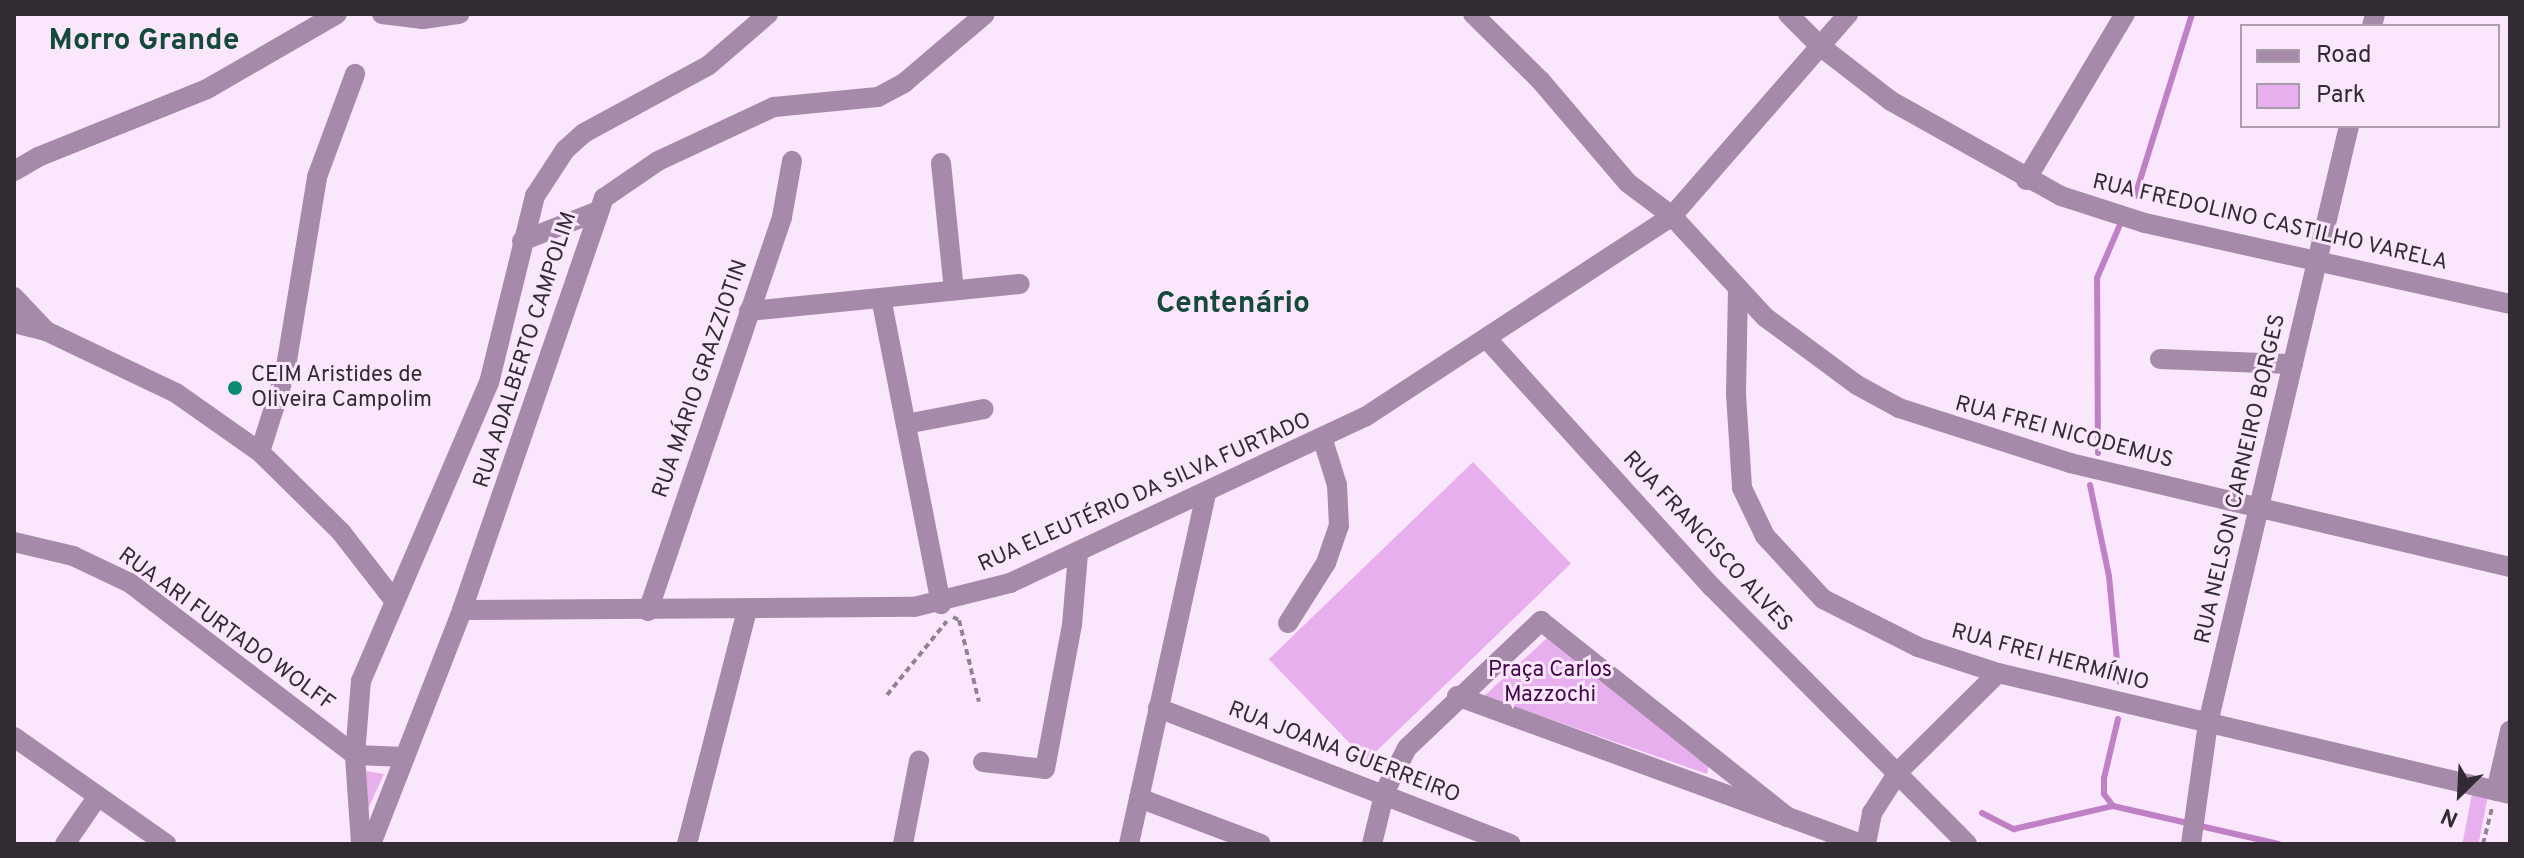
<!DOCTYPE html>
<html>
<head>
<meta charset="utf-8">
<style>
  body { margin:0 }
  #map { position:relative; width:2524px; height:858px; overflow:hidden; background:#fbe7fd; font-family:Overpass,sans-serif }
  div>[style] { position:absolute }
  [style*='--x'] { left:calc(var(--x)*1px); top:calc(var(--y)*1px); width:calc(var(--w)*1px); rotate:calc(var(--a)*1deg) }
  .green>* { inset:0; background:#e8afee; transform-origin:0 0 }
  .stream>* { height:6px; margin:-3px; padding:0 3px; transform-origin:3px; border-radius:3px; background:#bf80c6 }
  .path>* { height:4px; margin-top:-2px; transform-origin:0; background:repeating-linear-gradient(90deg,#918392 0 6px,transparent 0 10px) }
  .minor>* { height:20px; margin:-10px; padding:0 10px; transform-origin:10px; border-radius:10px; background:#a68aa9 }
  .dots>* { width:22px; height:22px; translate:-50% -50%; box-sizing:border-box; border:4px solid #fbe7fd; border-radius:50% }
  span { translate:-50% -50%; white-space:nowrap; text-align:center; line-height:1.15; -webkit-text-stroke:6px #fbe7fd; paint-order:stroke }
  .street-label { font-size:22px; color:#332b33 }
  .poi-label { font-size:22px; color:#332b33 }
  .left { translate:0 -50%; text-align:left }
  .park-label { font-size:22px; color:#43074a }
  .district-label { font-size:30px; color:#14493c; font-weight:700 }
  .frame { position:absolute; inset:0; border:16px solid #332b33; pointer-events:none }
  .legend { position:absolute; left:2240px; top:24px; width:260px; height:104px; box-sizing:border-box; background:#fbe7fd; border:2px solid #ab9cac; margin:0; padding:10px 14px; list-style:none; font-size:24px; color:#332b33 }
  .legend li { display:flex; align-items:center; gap:16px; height:40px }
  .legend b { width:40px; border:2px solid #ab9cac }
  .north { position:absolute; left:2420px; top:754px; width:80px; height:80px; -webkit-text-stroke:6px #fbe7fd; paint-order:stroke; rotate:204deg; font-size:22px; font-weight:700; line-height:32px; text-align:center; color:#332b33 }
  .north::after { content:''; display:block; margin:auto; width:28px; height:36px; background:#332b33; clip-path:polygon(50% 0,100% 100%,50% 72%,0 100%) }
</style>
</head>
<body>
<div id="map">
  <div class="green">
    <i style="left:1473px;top:462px;width:141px;height:284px;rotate:46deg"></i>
    <i style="clip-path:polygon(1548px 637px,1709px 764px,1707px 774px,1484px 696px)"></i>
    <i style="clip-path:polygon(366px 771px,384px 774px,363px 820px)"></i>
    <i style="left:2472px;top:794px;width:16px;height:51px;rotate:11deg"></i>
  </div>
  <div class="stream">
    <i style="--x:2135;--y:196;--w:191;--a:-72.6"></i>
    <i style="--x:2098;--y:453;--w:175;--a:-90.3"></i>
    <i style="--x:2097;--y:278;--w:56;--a:-66.7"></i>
    <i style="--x:2090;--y:485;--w:93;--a:78.2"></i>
    <i style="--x:2109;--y:576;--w:106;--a:84.6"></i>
    <i style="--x:2118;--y:719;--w:61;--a:103.3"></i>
    <i style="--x:2104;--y:778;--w:16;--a:90"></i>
    <i style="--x:2104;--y:794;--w:15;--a:53"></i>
    <i style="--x:2113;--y:806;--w:170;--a:12.9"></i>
    <i style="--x:1982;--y:813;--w:36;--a:27"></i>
    <i style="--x:2014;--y:829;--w:102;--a:-13.1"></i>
  </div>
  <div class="path">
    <i style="--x:953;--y:617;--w:7;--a:27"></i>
    <i style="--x:959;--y:620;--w:84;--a:76.3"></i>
    <i style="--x:887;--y:695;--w:95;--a:-51"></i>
    <i style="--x:2483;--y:844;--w:38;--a:-76"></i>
  </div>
  <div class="minor">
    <i style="--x:382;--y:14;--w:41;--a:7"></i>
    <i style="--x:423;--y:19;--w:37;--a:-8"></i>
    <i style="--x:1473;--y:14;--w:94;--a:44.6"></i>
    <i style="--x:1540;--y:80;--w:135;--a:49.5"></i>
    <i style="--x:1628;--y:183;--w:55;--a:36.9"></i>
    <i style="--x:1672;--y:216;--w:137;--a:47.4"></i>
    <i style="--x:1765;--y:317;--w:114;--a:36.5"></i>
    <i style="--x:1857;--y:385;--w:48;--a:28.7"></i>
    <i style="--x:1899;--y:408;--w:180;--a:17.8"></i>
    <i style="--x:2070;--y:463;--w:452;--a:13.3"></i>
    <i style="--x:1788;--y:14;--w:45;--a:45"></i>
    <i style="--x:1820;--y:46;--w:90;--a:37.8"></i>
    <i style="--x:1891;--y:101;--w:195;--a:29.2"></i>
    <i style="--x:2061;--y:196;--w:88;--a:17.8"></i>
    <i style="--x:2145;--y:223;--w:374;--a:12.5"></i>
    <i style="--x:2372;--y:26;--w:12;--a:-76"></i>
    <i style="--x:941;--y:163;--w:128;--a:84.2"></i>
    <i style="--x:14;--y:171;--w:28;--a:-30"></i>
    <i style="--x:38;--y:157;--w:182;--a:-21.9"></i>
    <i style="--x:207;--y:89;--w:150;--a:-30"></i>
    <i style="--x:2026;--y:180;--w:193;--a:-59.2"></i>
    <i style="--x:522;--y:241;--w:79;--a:-21.4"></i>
    <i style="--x:1738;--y:289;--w:105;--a:91.1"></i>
    <i style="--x:1736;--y:394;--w:94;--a:86.3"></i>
    <i style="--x:1742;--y:488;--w:53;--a:64.4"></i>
    <i style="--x:1765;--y:536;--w:86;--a:47.4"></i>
    <i style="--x:1823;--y:599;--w:106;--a:26.8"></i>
    <i style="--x:1918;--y:647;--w:84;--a:18"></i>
    <i style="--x:1998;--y:673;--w:526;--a:13.3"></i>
    <i style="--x:14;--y:297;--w:47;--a:46.7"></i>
    <i style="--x:46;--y:331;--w:144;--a:25.5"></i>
    <i style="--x:176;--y:393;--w:103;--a:35.1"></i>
    <i style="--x:260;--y:452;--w:114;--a:44.6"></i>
    <i style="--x:341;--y:532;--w:85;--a:52.2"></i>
    <i style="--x:881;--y:298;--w:312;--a:78.9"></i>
    <i style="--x:749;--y:311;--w:272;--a:-5.7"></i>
    <i style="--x:14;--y:323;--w:33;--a:14"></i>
    <i style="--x:1487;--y:339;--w:335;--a:47.8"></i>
    <i style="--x:1712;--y:587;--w:362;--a:45.2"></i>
    <i style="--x:2160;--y:359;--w:133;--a:2.2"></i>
    <i style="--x:906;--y:424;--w:79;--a:-10.9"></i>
    <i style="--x:260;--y:452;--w:83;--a:-72.4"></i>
    <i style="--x:285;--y:373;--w:199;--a:-80.7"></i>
    <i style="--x:317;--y:177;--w:110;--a:-69.7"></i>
    <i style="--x:14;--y:542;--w:61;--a:13.3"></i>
    <i style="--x:73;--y:556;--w:63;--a:25.3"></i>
    <i style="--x:130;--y:583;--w:283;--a:37.4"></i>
    <i style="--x:355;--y:755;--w:50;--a:2.3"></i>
    <i style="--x:462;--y:610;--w:436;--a:-71"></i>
    <i style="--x:604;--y:198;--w:65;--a:-34.4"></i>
    <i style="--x:658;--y:161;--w:128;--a:-25"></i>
    <i style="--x:774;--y:107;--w:104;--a:-5.5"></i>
    <i style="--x:878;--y:97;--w:30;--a:-28"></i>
    <i style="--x:904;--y:83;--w:106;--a:-40.4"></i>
    <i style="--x:648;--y:611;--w:416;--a:-71.2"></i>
    <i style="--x:782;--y:217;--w:57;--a:-79.9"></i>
    <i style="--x:1288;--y:623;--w:71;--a:-57.7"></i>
    <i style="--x:1326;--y:563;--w:39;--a:-71"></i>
    <i style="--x:1339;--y:526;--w:41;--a:-92.8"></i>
    <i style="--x:1337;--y:485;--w:47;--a:-107.3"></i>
    <i style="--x:1457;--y:696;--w:431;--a:20.1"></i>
    <i style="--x:1158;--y:708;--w:378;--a:21.1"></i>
    <i style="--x:14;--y:737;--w:186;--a:35.1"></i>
    <i style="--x:983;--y:762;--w:62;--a:6.4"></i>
    <i style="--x:1045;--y:769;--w:147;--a:-79.4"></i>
    <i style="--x:1072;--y:625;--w:72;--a:-85.2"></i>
    <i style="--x:2496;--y:791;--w:62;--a:-76.9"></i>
    <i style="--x:1139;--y:798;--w:130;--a:20.7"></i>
    <i style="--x:65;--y:844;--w:58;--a:-55.5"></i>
    <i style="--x:361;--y:844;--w:89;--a:-93.9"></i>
    <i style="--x:355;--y:755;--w:74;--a:-85.4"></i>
    <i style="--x:361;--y:681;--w:324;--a:-66.8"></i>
    <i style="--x:489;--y:383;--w:193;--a:-76.2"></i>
    <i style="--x:535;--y:196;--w:55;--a:-56.9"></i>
    <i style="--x:565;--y:150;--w:25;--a:-42"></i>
    <i style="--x:584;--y:133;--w:142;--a:-28.5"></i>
    <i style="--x:709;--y:65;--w:78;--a:-40.8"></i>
    <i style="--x:371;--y:844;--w:251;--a:-68.7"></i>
    <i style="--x:462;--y:610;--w:452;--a:-0.4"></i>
    <i style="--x:914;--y:607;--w:99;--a:-14"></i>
    <i style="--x:1010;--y:583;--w:392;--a:-25.1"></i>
    <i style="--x:1365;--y:417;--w:367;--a:-33.2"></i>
    <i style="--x:1672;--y:216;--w:268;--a:-48.9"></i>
    <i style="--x:687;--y:844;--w:242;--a:-75.6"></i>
    <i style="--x:903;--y:844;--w:85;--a:-79.1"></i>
    <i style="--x:1129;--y:844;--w:358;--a:-77.6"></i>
    <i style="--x:1372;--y:844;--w:55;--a:-76.2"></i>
    <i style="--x:1385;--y:791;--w:48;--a:-62.9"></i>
    <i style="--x:1407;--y:748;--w:185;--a:-43.5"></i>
    <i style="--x:1541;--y:621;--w:315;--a:38.5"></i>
    <i style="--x:1866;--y:844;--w:32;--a:-79"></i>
    <i style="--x:1872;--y:813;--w:50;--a:-57.3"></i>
    <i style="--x:1899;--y:771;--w:139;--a:-44.7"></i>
    <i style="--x:2191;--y:844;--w:122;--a:-82"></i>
    <i style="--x:2208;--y:723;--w:613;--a:-76.71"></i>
  </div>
  <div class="dots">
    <i style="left:235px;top:388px;background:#098c72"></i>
  </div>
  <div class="street-label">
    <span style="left:2270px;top:223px;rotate:13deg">RUA FREDOLINO CASTILHO VARELA</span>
    <span style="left:526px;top:350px;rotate:-72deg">RUA ADALBERTO CAMPOLIM</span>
    <span style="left:701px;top:379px;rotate:-71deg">RUA MÁRIO GRAZZIOTIN</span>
    <span style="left:2064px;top:433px;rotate:15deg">RUA FREI NICODEMUS</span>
    <span style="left:2241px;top:479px;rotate:-77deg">RUA NELSON CARNEIRO BORGES</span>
    <span style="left:1145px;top:493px;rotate:-24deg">RUA ELEUTÉRIO DA SILVA FURTADO</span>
    <span style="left:1707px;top:542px;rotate:47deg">RUA FRANCISCO ALVES</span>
    <span style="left:226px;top:630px;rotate:36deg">RUA ARI FURTADO WOLFF</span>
    <span style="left:2050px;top:658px;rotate:15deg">RUA FREI HERMÍNIO</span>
    <span style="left:1344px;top:753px;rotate:21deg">RUA JOANA GUERREIRO</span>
  </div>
  <div class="poi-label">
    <span class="left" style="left:251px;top:388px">CEIM Aristides de<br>Oliveira Campolim</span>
  </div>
  <div class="park-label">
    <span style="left:1550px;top:683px">Praça Carlos<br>Mazzochi</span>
  </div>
  <div class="district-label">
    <span style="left:144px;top:42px">Morro Grande</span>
    <span style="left:1233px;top:305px">Centenário</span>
  </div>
  <div class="frame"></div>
  <ul class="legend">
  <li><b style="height:10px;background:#a68aa9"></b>Road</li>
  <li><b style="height:22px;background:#e8afee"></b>Park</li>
  </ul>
  <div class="north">N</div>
</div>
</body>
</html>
